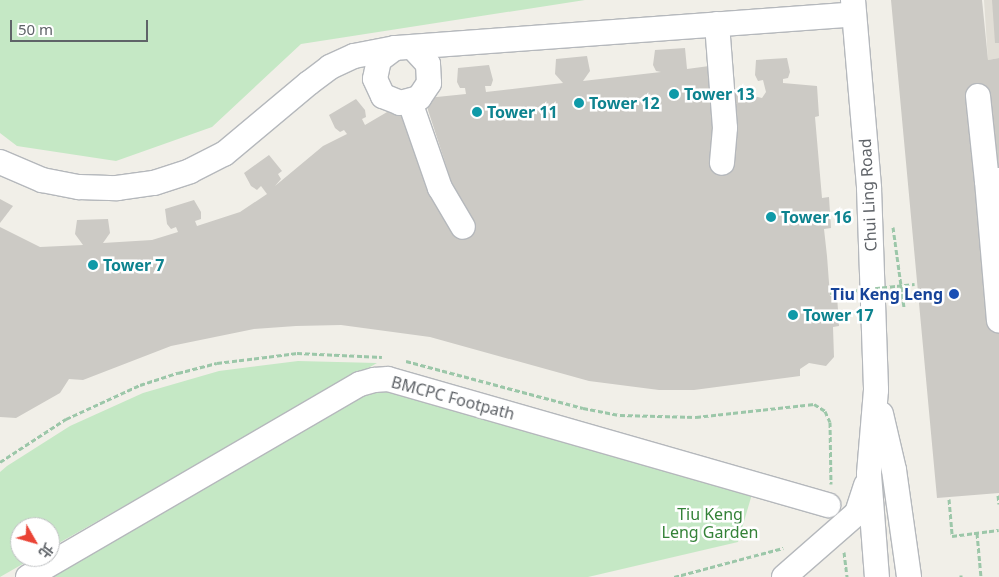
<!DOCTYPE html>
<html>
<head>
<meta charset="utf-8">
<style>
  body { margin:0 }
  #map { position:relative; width:999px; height:577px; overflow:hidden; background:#f1efe8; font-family:"Noto Sans","Noto Sans TC",sans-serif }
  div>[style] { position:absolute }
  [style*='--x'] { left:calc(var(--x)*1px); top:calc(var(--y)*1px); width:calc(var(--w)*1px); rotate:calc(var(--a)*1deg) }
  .education>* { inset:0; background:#e1ded6 }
  .green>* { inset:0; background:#c5e8c5 }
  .building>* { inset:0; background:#cccac5 }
  .path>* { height:3px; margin-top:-1.5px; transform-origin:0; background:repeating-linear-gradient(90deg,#9cc7a9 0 5px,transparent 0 7.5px) }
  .roads { filter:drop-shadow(1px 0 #b5b8bc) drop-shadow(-1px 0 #b5b8bc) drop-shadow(0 1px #b5b8bc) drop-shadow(0 -1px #b5b8bc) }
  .minor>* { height:24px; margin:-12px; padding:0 12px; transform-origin:12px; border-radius:12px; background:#fff }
  .path-bridge>* { height:3px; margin-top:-1.5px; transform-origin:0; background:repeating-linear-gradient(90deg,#9cc7a9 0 5px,transparent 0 7.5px) }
  .dots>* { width:14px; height:14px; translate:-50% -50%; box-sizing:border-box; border:2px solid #fff; border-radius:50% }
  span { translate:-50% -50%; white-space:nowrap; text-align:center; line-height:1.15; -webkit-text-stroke:5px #fff; paint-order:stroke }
  .culture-label { font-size:16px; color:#0d838f; font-weight:700 }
  .left { translate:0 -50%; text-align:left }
  .street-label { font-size:16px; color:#5f6368 }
  .transit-label { font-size:16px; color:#164399; font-weight:700 }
  .right { translate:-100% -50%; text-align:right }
  .park-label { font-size:16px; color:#348238 }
  .north { position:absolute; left:10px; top:517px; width:50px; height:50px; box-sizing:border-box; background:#fff; border:1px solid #bfc1c3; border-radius:50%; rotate:128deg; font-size:14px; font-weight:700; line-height:20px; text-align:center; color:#5f6368 }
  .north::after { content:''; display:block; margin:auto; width:18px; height:22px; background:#ea4335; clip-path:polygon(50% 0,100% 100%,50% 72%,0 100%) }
  .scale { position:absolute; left:10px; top:20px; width:138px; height:22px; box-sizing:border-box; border:2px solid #5f6368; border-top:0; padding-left:6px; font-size:15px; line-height:18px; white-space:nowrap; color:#5f6368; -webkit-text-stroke:4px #fff; paint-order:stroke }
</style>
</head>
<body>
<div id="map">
  <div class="education">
    <i style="clip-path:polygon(984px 0,999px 0,999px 58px,988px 60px)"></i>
  </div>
  <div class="green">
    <i style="clip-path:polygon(0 0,585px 0,301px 44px,212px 127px,116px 161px,17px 146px,0 133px)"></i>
    <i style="clip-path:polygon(298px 361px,377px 363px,50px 548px,50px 527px,20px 527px,20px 557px,35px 557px,0 577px,0 472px,7px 466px,70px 426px,143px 393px,219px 371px)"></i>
    <i style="clip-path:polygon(387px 391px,752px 494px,738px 542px,588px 577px,52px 577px,365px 395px)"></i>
  </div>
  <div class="building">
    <i style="clip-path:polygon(891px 0,982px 0,988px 60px,999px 58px,999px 493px,937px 498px)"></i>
    <i style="clip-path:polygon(992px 0,999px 0,999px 43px,995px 43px)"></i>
    <i style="clip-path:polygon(685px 48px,687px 69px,724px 64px,728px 104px,738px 104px,731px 103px,730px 93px,737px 90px,752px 89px,753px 96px,762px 98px,766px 92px,763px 80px,758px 81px,755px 75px,756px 60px,787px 58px,790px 72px,788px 78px,783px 79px,783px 83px,817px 86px,819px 116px,815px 117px,822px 198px,829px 197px,831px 228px,824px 229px,827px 256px,830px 296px,837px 295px,839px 326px,833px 327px,834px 357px,826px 366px,809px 363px,800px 369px,800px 376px,694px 390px,659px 390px,589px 381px,430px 337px,341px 325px,296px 326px,254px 329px,171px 346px,83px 380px,69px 379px,60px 393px,16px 418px,0 417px,0 227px,40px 247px,83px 245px,75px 234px,77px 220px,108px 219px,110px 233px,103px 243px,152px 240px,178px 232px,176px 227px,171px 229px,167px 224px,165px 209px,194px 200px,201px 212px,201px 219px,195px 221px,197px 226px,240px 212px,267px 194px,261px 186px,257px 190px,251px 186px,244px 173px,269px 155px,282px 171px,278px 174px,281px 179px,275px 186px,323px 146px,347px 134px,344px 130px,340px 132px,335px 128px,329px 115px,356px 99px,365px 110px,366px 117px,362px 119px,365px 125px,399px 105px,433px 199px,456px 238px,474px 223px,454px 190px,428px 110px,427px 98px,466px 94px,465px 88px,460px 88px,457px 82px,458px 68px,489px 65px,493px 80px,491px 86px,485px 86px,486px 92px,563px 83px,555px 74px,556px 59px,587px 56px,590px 71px,583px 81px,661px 72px,656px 71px,653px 65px,655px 50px)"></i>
    <i style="clip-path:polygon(0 199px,13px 206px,0 223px)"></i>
  </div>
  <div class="path">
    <i style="--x:893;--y:227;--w:81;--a:82.2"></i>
    <i style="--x:406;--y:361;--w:183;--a:14.9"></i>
    <i style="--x:583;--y:408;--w:38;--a:11"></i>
    <i style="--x:620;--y:415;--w:76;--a:1.5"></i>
    <i style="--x:696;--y:417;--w:119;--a:-6.3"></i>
    <i style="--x:814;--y:404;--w:13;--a:32"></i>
    <i style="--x:825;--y:411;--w:12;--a:66"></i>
    <i style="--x:830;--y:422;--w:62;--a:89.1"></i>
    <i style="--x:0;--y:462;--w:79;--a:-33.1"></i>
    <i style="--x:66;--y:419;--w:81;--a:-24.7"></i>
    <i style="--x:140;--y:385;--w:40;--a:-18"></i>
    <i style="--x:178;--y:373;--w:40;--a:-14.4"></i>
    <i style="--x:217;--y:363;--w:81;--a:-7.1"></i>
    <i style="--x:297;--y:353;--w:85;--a:2.7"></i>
    <i style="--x:998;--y:495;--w:9;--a:84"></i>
    <i style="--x:949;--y:499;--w:37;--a:85"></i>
    <i style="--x:952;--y:536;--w:47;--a:-7.3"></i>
    <i style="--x:977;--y:533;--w:44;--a:84.8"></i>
    <i style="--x:844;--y:552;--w:25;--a:83"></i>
    <i style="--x:674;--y:577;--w:113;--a:-14.9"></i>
    <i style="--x:961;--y:577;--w:2;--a:-90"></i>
  </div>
  <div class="roads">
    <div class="minor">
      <i style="--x:853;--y:0;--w:189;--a:85.1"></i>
      <i style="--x:869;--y:188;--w:202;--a:88"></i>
      <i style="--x:876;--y:390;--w:84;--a:94.8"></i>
      <i style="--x:869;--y:474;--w:103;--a:85.6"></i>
      <i style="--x:717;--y:24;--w:104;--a:85.6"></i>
      <i style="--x:725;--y:128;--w:35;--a:95"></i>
      <i style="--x:395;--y:48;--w:20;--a:143"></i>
      <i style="--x:379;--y:60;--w:19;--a:102"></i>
      <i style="--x:375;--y:79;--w:19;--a:65"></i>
      <i style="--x:383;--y:96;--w:18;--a:22"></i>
      <i style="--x:400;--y:103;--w:20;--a:-15"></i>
      <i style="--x:419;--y:98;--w:18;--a:-56"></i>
      <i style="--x:429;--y:83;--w:19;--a:-93"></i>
      <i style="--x:428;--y:64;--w:23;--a:-133"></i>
      <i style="--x:978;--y:96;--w:85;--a:84"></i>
      <i style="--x:987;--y:181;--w:12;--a:-5"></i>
      <i style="--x:410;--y:102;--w:91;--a:70.8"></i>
      <i style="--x:440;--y:188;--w:45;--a:59.5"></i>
      <i style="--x:0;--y:162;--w:46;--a:23.2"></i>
      <i style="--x:42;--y:180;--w:38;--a:11"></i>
      <i style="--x:79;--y:187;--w:38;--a:2"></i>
      <i style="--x:117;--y:188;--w:37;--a:-8"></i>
      <i style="--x:154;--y:183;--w:38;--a:-18"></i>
      <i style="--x:190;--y:171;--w:38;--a:-27"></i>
      <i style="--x:224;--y:154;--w:111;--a:-39.9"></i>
      <i style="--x:309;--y:83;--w:26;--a:-37"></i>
      <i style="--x:330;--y:67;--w:26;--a:-25"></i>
      <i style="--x:354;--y:56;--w:42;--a:-11"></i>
      <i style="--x:395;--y:48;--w:460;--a:-4.2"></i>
      <i style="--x:987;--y:181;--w:140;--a:85.1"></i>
      <i style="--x:881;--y:414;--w:57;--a:76.9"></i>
      <i style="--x:894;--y:470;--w:108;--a:82"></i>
      <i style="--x:28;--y:577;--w:384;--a:-30.2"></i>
      <i style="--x:360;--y:384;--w:15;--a:-16"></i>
      <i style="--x:374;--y:380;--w:14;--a:-4"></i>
      <i style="--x:388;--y:379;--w:458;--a:16"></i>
      <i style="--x:784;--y:577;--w:97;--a:-41.2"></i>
      <i style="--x:857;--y:513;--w:29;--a:-72"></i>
    </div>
  </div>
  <div class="path-bridge">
    <i style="--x:830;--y:293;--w:85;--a:-6"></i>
  </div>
  <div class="dots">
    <i style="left:674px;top:94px;background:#0f9aa8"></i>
    <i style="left:579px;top:103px;background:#0f9aa8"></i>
    <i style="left:477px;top:112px;background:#0f9aa8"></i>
    <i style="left:771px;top:217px;background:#0f9aa8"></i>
    <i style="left:93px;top:265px;background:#0f9aa8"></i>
    <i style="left:954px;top:294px;background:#1a4fb4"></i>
    <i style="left:793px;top:315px;background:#0f9aa8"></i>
  </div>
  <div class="culture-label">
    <span class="left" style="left:684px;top:94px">Tower 13</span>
    <span class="left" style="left:589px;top:103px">Tower 12</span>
    <span class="left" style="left:487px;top:112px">Tower 11</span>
    <span class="left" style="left:781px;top:217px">Tower 16</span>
    <span class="left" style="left:103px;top:265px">Tower 7</span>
    <span class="left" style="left:803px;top:315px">Tower 17</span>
  </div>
  <div class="street-label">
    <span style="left:868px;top:195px;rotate:-93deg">Chui Ling Road</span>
    <span style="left:453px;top:398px;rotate:15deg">BMCPC Footpath</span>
  </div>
  <div class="transit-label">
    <span class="right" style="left:943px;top:294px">Tiu Keng Leng</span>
  </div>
  <div class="park-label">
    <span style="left:710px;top:523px">Tiu Keng<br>Leng Garden</span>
  </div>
  <div class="north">北</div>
  <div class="scale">50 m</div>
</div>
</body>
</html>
